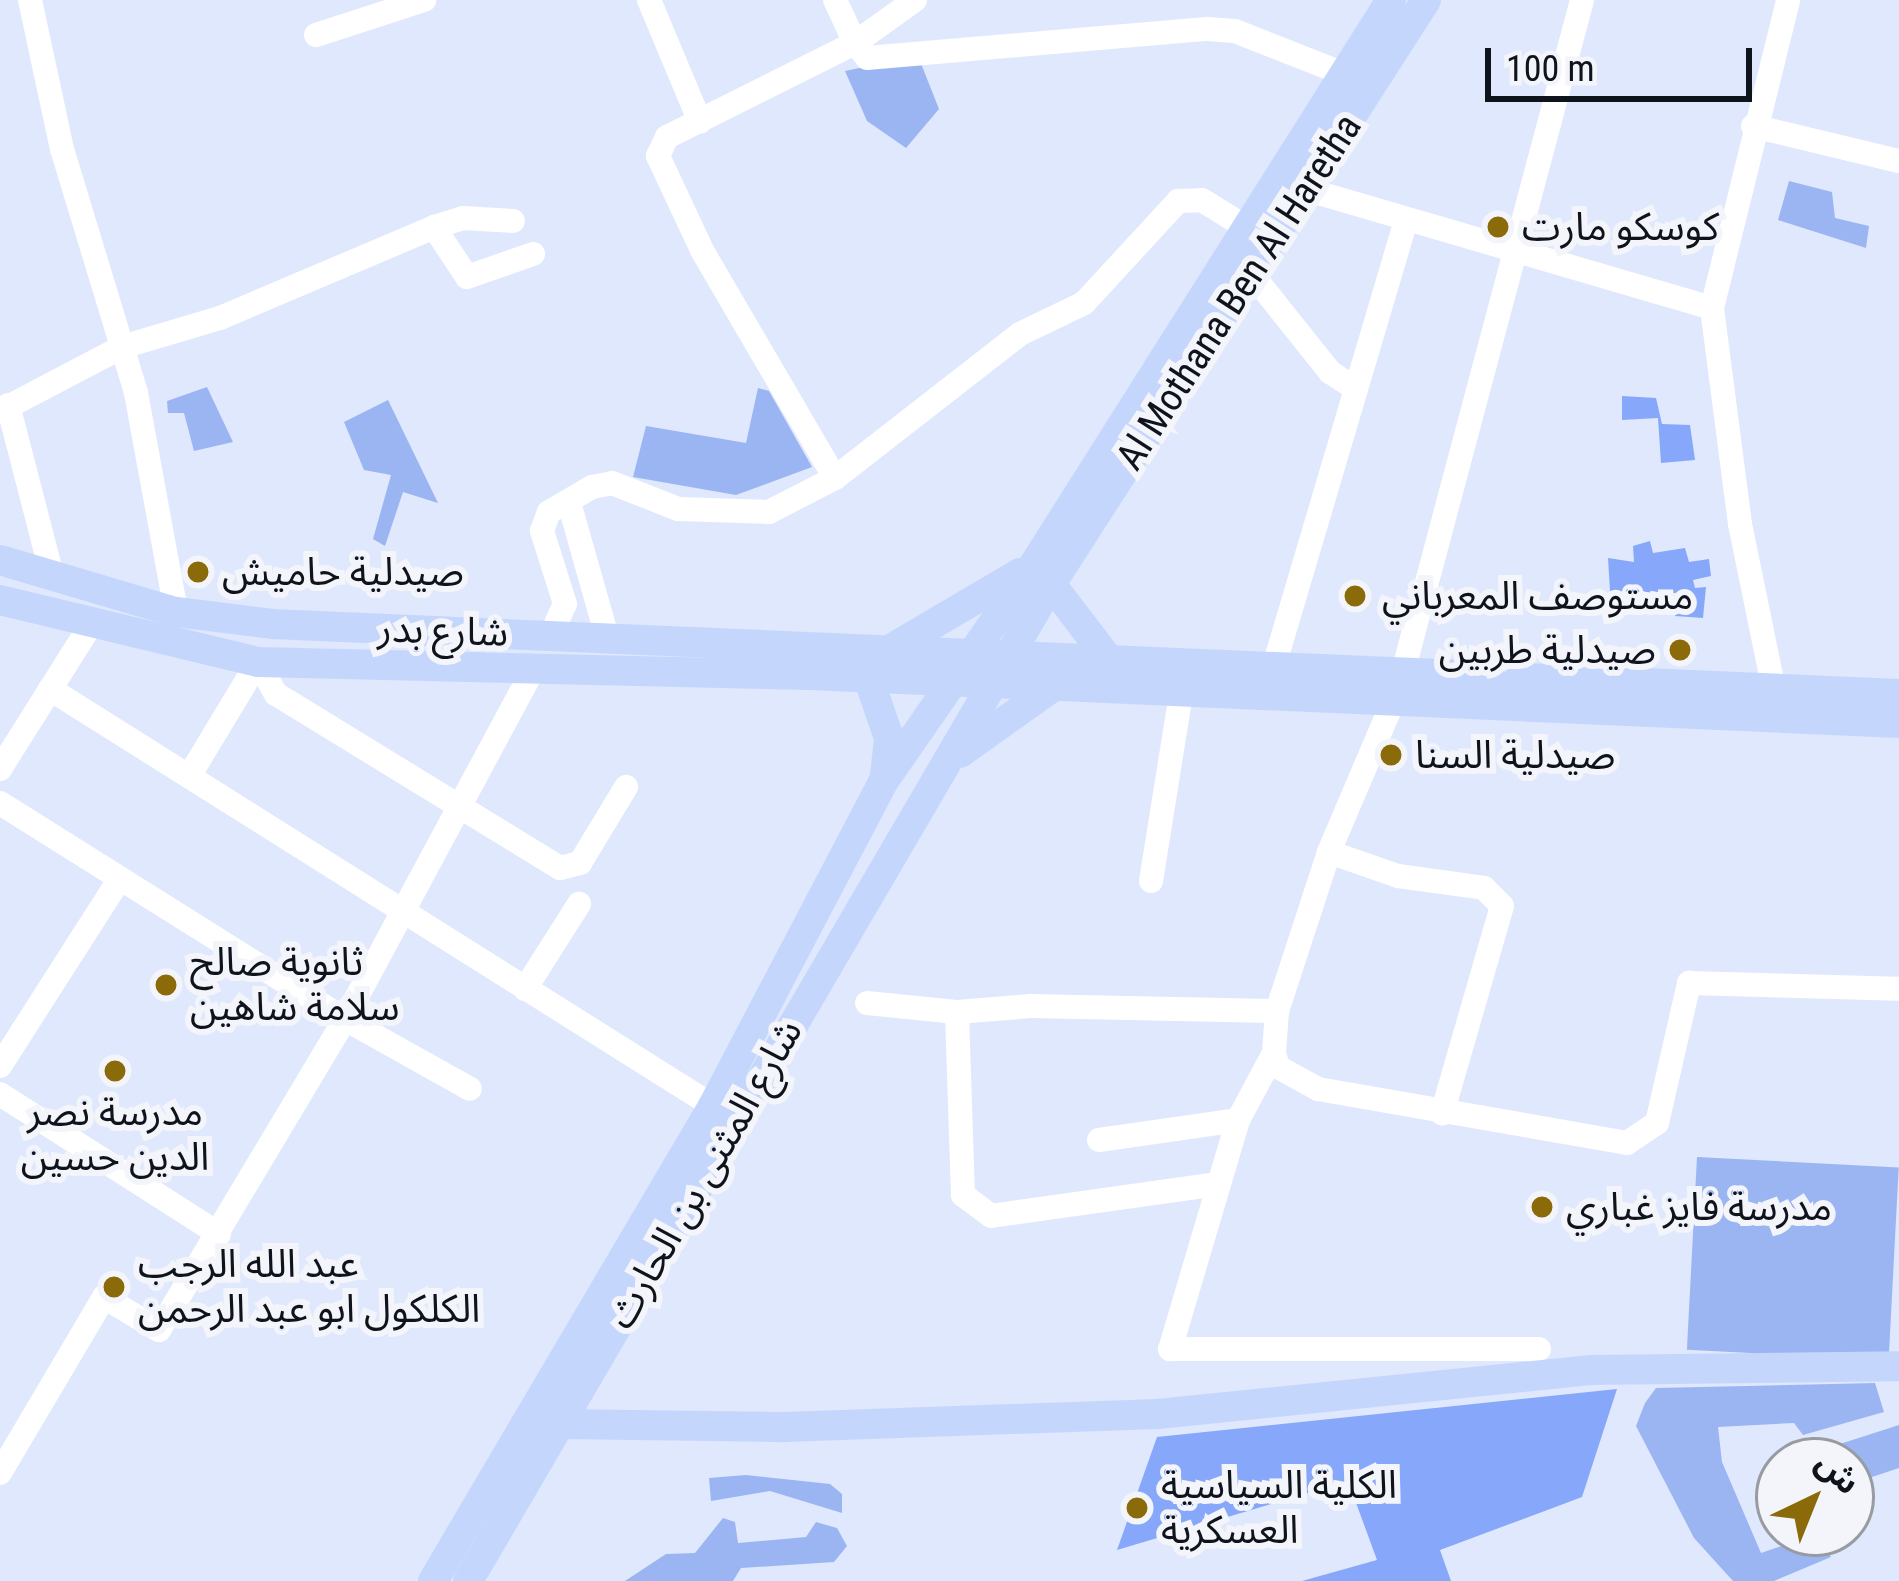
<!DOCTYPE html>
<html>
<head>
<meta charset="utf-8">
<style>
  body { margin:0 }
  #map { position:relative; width:1899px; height:1581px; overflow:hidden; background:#dfe8fd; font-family:"Roboto Condensed","Noto Sans Arabic",sans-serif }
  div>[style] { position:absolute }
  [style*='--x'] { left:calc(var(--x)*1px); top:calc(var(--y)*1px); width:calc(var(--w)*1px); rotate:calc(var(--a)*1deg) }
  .green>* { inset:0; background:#9bb5f3; transform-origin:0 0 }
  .forest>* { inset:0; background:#87a7fa }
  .minor>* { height:24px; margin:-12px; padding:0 12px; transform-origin:12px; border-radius:12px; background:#fff }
  .major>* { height:30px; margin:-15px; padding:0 15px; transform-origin:15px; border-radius:15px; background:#c5d6fd }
  .dots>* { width:33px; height:33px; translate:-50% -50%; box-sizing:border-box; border:6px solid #f3f5fa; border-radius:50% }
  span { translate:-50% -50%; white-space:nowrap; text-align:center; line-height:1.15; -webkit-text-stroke:12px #f3f5fa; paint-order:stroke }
  .poi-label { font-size:39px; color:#0f131b }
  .left { translate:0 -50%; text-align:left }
  .right { translate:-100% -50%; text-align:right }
  .street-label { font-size:39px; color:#0f131b }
  .north { position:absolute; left:1755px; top:1437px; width:120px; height:120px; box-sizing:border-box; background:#f3f5fa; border:3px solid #989ba1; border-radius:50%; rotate:43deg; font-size:33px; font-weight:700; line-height:48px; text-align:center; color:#0f131b }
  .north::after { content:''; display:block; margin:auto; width:42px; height:54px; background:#8a6a09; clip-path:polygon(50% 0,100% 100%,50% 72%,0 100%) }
  .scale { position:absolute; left:1485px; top:48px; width:267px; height:54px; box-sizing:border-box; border:6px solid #0f131b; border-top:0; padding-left:15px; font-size:36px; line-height:42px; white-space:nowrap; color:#0f131b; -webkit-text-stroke:9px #f3f5fa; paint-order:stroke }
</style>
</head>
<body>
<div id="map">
  <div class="green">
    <i style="clip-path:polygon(918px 56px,939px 109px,906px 148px,867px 121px,845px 71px)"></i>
    <i style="clip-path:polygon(1789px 181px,1832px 192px,1835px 218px,1869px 226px,1866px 248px,1778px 220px)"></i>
    <i style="clip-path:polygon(207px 387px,233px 442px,194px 451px,184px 413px,168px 413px,167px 401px)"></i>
    <i style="clip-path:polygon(758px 388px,769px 391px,812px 467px,736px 495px,633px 477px,646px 426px,746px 443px)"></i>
    <i style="clip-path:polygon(388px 400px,438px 503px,403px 492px,385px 546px,373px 539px,391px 475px,364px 470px,344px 422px)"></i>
    <i style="left:1697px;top:1157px;width:202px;height:193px;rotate:3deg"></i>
    <i style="clip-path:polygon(1875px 1383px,1884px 1412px,1803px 1435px,1794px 1423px,1718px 1427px,1722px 1462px,1761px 1553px,1819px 1533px,1831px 1557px,1774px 1581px,1733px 1581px,1694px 1538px,1636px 1426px,1645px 1403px,1656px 1388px)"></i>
    <i style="clip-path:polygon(1899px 1425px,1899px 1468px,1851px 1484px,1851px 1461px,1815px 1461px,1812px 1453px)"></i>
    <i style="clip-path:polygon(746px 1475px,830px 1484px,842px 1494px,842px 1513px,770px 1491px,711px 1501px,709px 1478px)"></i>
    <i style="clip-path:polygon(723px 1518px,735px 1522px,738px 1543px,806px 1537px,816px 1522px,837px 1528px,847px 1546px,834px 1562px,741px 1568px,733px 1581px,625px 1581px,666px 1554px,695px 1553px)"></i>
  </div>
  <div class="forest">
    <i style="clip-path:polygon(1622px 396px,1656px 398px,1662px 424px,1690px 425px,1695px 460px,1661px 463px,1658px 418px,1622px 420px)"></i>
    <i style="clip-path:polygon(1650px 541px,1653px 553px,1685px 548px,1689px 562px,1709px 559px,1711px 576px,1693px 580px,1695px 588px,1706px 587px,1703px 618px,1675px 616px,1676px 593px,1610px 591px,1608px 558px,1634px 562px,1633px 546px)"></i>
    <i style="clip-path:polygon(1617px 1389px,1582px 1497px,1440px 1550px,1451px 1581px,1302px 1581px,1377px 1560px,1348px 1481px,1117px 1550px,1157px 1437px)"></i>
  </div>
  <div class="minor">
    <i style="--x:30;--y:0;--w:152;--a:77.9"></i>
    <i style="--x:62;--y:149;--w:255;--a:73.1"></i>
    <i style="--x:136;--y:393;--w:223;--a:79.6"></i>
    <i style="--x:649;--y:0;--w:132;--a:67.3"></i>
    <i style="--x:915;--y:0;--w:74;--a:144.4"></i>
    <i style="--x:855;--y:43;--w:19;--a:51"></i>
    <i style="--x:867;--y:58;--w:341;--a:-4.9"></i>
    <i style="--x:1207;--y:29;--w:28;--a:4"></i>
    <i style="--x:1235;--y:31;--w:117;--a:21.5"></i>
    <i style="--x:316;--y:35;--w:114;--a:-18"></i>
    <i style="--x:1753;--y:126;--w:150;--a:13.5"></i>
    <i style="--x:1305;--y:189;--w:424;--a:16.3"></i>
    <i style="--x:434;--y:227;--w:60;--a:56.6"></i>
    <i style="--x:467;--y:277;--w:70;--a:-19.2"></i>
    <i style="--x:1251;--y:273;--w:127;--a:51.4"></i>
    <i style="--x:1330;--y:372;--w:31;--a:33"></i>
    <i style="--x:8;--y:405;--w:176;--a:75.5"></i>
    <i style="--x:0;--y:411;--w:138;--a:-27.7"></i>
    <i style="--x:122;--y:347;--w:102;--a:-16.5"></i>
    <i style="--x:220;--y:318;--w:233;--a:-23"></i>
    <i style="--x:434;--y:227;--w:30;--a:-17"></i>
    <i style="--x:463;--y:218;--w:50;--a:3.4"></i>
    <i style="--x:835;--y:478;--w:234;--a:-37.9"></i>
    <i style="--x:1020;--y:334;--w:71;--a:-25.8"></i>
    <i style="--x:1084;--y:303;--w:139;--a:-47.3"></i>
    <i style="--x:1178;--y:201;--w:24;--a:-2"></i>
    <i style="--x:1202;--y:200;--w:53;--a:31.9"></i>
    <i style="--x:570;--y:506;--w:136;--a:74.2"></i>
    <i style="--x:551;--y:635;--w:34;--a:-66"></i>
    <i style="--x:565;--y:604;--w:77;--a:-107.5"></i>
    <i style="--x:542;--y:531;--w:20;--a:-70"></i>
    <i style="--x:549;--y:512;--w:50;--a:-30.2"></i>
    <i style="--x:592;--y:487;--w:20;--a:-11"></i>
    <i style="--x:612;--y:483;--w:71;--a:21.5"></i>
    <i style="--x:678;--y:509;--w:91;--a:1.9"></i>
    <i style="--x:769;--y:512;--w:74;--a:-27.3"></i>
    <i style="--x:835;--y:478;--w:264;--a:-120.3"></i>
    <i style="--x:702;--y:250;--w:104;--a:-115.1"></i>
    <i style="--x:658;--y:156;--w:21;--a:-65"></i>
    <i style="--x:667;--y:137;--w:210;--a:-26.6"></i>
    <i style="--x:855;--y:43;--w:47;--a:-114.9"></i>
    <i style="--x:1274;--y:666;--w:462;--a:-73.5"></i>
    <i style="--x:1403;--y:672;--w:695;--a:-75.08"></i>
    <i style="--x:50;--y:689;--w:783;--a:32.17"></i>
    <i style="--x:1774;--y:690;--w:169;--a:-101.6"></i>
    <i style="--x:1740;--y:524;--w:218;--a:-97.4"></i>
    <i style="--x:1712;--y:308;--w:317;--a:-76.1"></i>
    <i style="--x:1392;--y:704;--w:161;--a:113.1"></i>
    <i style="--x:1329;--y:852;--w:167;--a:108.1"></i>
    <i style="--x:1277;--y:1011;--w:42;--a:94.1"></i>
    <i style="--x:1274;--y:1053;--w:76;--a:118.2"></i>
    <i style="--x:1238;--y:1120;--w:239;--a:106.5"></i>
    <i style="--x:1170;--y:1349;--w:369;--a:0"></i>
    <i style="--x:0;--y:769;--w:169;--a:-57.8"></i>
    <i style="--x:191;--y:773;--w:130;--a:-58.9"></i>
    <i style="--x:258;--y:662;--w:37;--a:61"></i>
    <i style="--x:276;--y:694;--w:333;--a:31.5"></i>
    <i style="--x:560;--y:868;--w:21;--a:-14"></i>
    <i style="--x:580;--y:863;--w:89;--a:-58.8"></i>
    <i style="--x:0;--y:803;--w:407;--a:32.1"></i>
    <i style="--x:345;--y:1019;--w:394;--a:-61.7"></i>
    <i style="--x:1329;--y:852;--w:73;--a:19.2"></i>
    <i style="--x:1398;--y:876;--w:87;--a:7.9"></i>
    <i style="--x:1484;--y:888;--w:25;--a:45"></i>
    <i style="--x:1502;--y:906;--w:216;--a:106.1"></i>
    <i style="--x:1151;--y:881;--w:190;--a:-80.9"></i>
    <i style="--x:525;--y:989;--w:101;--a:-57.6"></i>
    <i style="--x:867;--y:1003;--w:90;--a:5.7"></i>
    <i style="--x:1274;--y:1053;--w:15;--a:74"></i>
    <i style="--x:1278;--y:1067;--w:46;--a:28.8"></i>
    <i style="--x:1318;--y:1089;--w:314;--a:9.9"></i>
    <i style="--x:1627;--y:1143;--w:36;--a:-34"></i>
    <i style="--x:1657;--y:1123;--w:144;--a:-77.1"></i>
    <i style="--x:1689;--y:983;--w:210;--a:1.6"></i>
    <i style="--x:0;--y:1066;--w:221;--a:-57.4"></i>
    <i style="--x:0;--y:1094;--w:260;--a:32.6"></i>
    <i style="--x:1099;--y:1140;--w:140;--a:-8.2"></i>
    <i style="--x:1218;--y:1184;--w:229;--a:172"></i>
    <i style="--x:991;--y:1216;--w:35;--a:-143"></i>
    <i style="--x:963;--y:1195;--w:183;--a:-91.9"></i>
    <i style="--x:957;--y:1012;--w:74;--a:-4.6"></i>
    <i style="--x:1031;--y:1006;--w:246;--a:1.2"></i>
    <i style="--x:0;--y:1473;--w:204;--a:-59.4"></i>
    <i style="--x:104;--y:1297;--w:64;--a:31"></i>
    <i style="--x:159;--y:1330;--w:362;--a:-59.1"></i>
    <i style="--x:345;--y:1019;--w:143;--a:29.2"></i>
  </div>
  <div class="major">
    <i style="--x:0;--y:560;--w:184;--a:16.5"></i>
    <i style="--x:176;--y:612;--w:97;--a:7.1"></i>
    <i style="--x:272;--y:624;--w:1629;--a:2.46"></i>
    <i style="--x:1051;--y:584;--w:91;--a:52.6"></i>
    <i style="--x:0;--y:600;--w:265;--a:13.5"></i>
    <i style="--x:258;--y:662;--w:553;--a:1.35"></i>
    <i style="--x:811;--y:675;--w:1089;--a:2.53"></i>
    <i style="--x:896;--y:646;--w:144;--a:-30.5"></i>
    <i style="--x:868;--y:677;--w:65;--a:71"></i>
    <i style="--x:889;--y:738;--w:37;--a:96"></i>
    <i style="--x:960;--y:753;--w:115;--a:-35.5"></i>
    <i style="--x:560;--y:1424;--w:225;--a:0.8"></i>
    <i style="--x:785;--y:1427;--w:373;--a:-2"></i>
    <i style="--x:1158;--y:1414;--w:434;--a:-5.8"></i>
    <i style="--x:1590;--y:1370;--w:309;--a:-0.7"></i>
    <i style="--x:433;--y:1581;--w:551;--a:-59.48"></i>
    <i style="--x:713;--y:1106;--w:366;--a:-62.3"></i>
    <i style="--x:883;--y:782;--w:267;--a:-55.2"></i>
    <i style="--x:1035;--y:563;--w:666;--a:-57.69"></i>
    <i style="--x:468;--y:1581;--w:1155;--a:-59.68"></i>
    <i style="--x:1051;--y:584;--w:694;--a:-57.29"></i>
  </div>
  <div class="dots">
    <i style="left:1498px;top:227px;background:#8a6a09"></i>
    <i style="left:198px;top:572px;background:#8a6a09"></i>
    <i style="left:1355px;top:596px;background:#8a6a09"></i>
    <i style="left:1680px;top:650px;background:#8a6a09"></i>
    <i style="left:1391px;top:755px;background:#8a6a09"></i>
    <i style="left:166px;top:985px;background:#8a6a09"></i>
    <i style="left:115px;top:1071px;background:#8a6a09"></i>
    <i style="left:1542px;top:1207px;background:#8a6a09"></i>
    <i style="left:114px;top:1287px;background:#8a6a09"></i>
    <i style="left:1137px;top:1508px;background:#8a6a09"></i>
  </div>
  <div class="poi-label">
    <span class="left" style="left:1522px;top:227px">كوسكو مارت</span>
    <span class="left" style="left:222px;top:572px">صيدلية حاميش</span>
    <span class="left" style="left:1382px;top:596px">مستوصف المعرباني</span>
    <span class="right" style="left:1656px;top:650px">صيدلية طربين</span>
    <span class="left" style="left:1415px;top:755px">صيدلية السنا</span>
    <span class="left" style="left:190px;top:985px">ثانوية صالح<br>سلامة شاهين</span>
    <span style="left:115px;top:1135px">مدرسة نصر<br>الدين حسين</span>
    <span class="left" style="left:1566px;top:1207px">مدرسة فايز غباري</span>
    <span class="left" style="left:138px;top:1287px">عبد الله الرجب<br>الكلكول ابو عبد الرحمن</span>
    <span class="left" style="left:1161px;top:1508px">الكلية السياسية<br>العسكرية</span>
  </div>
  <div class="street-label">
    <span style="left:1239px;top:292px;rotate:-57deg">Al Mothana Ben Al Haretha</span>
    <span style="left:443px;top:631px;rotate:2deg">شارع بدر</span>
    <span style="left:705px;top:1174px;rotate:-60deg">شارع المثنى بن الحارث</span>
  </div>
  <div class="north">ش</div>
  <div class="scale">100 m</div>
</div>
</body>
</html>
